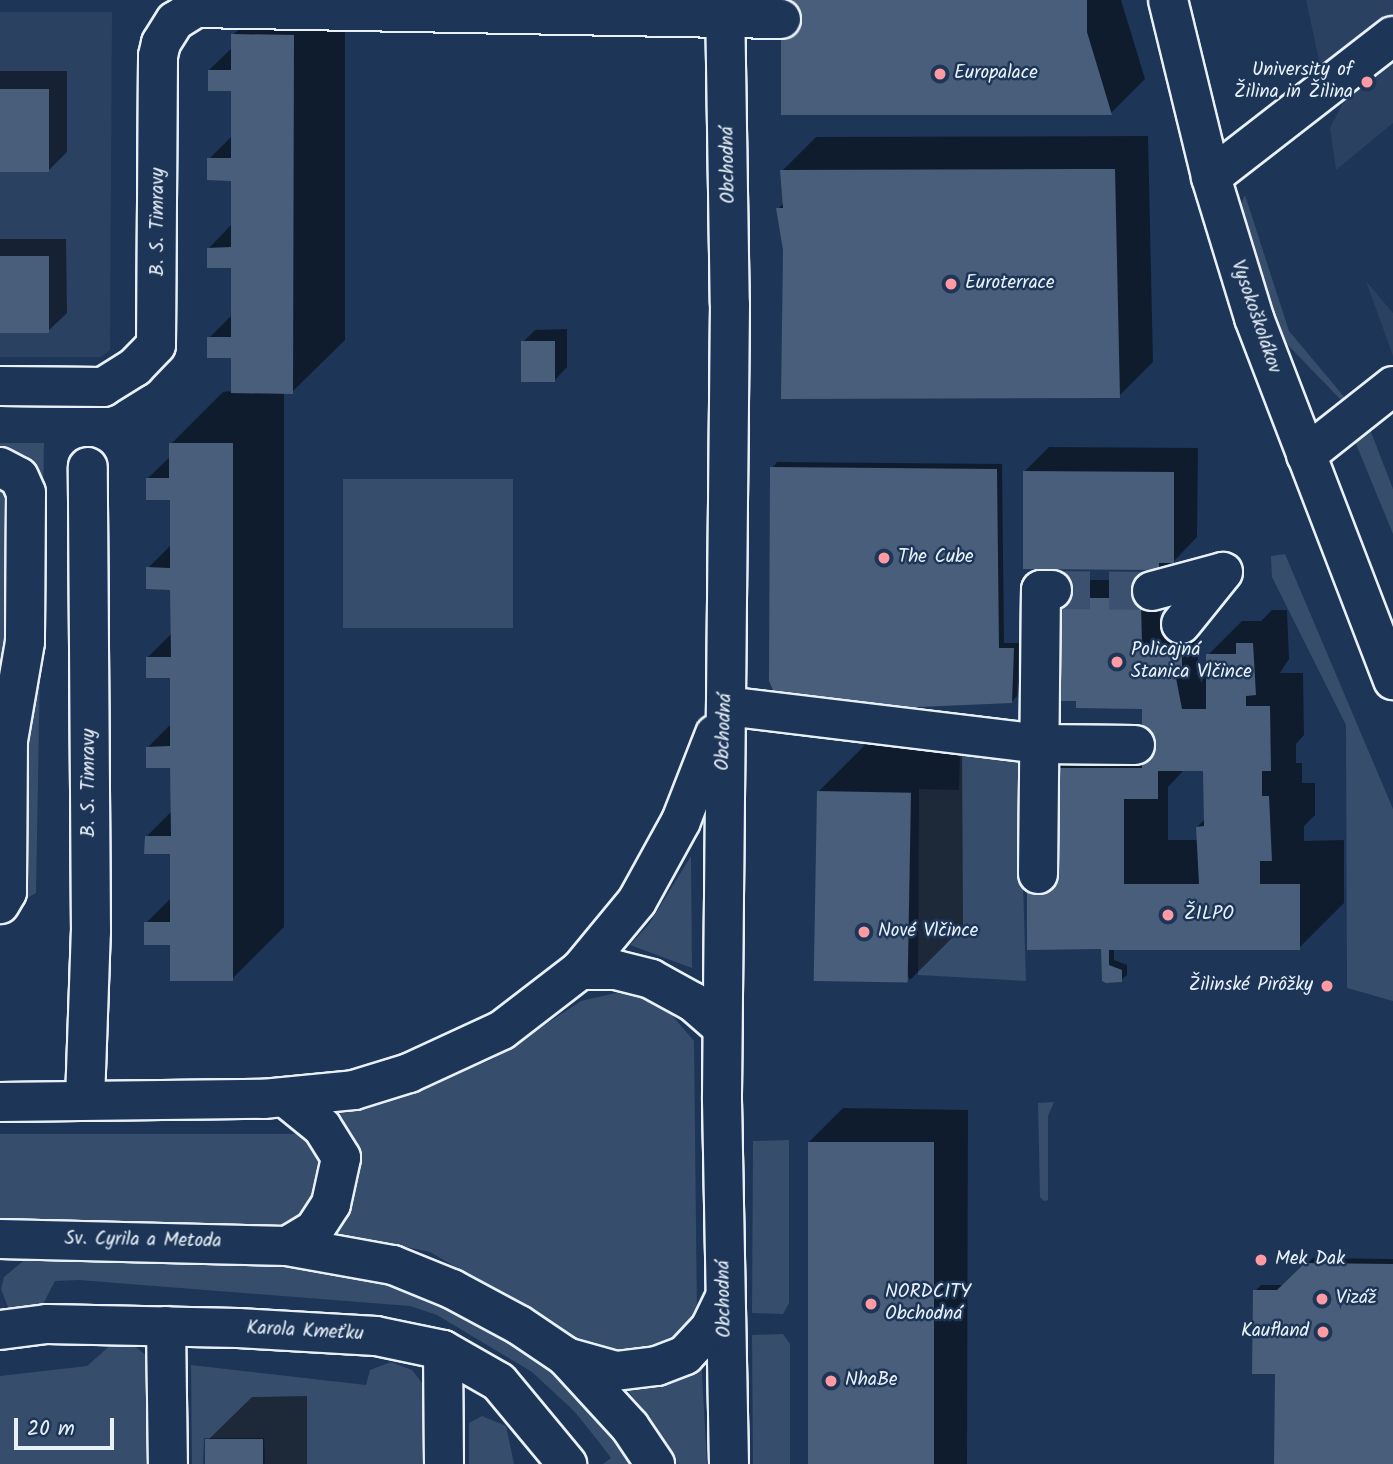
<!DOCTYPE html>
<html>
<head>
<meta charset="utf-8">
<style>
  body { margin:0 }
  #map { position:relative; width:1393px; height:1464px; overflow:hidden; background:#1d3557; font-family:Kalam,sans-serif }
  div>[style] { position:absolute }
  [style*='--x'] { left:calc(var(--x)*1px); top:calc(var(--y)*1px); width:calc(var(--w)*1px); rotate:calc(var(--a)*1deg) }
  .built>* { inset:0; background:#2a4162 }
  .green>* { inset:0; background:#374d6c; transform-origin:0 0 }
  .shadow>* { inset:0; background:#0007 }
  .building>* { inset:0; background:#495e7a; transform-origin:0 0 }
  .minor-tunnel>* { height:38px; margin-top:-19px; transform-origin:0; background:repeating-linear-gradient(90deg,#3b516f 0 38px,transparent 0 57px) }
  .roads { filter:drop-shadow(2px 0 #e8f1f8) drop-shadow(-2px 0 #e8f1f8) drop-shadow(0 2px #e8f1f8) drop-shadow(0 -2px #e8f1f8) }
  .minor>* { height:38px; margin:-19px; padding:0 19px; transform-origin:19px; border-radius:19px; background:#1d3557 }
  .dots>* { width:19px; height:19px; translate:-50% -50%; box-sizing:border-box; border:4px solid #1d3557; border-radius:50% }
  span { translate:-50% -50%; white-space:nowrap; text-align:center; line-height:1.15; -webkit-text-stroke:5px #1d3557; paint-order:stroke }
  .poi-label { font-size:19px; color:#e8f1f8 }
  .right { translate:-100% -50%; text-align:right }
  .left { translate:0 -50%; text-align:left }
  .street-label { font-size:19px; color:#e8f1f8 }
  .scale { position:absolute; left:14px; top:1418px; width:100px; height:32px; box-sizing:border-box; border:4px solid #e8f1f8; border-top:0; padding-left:9px; font-size:21px; line-height:24px; white-space:nowrap; color:#e8f1f8; -webkit-text-stroke:5px #1d3557; paint-order:stroke }
</style>
</head>
<body>
<div id="map">
  <div class="built">
    <i style="clip-path:polygon(1306px 0,1393px 0,1393px 123px,1336px 170px,1330px 128px,1348px 93px,1333px 71px,1320px 65px)"></i>
    <i style="clip-path:polygon(0 12px,112px 12px,110px 350px,101px 357px,0 357px)"></i>
    <i style="clip-path:polygon(1366px 281px,1393px 313px,1393px 356px)"></i>
  </div>
  <div class="green">
    <i style="clip-path:polygon(1245px 195px,1289px 331px,1351px 405px,1340px 399px,1283px 340px,1239px 209px)"></i>
    <i style="clip-path:polygon(1369px 427px,1393px 489px,1393px 534px,1354px 439px)"></i>
    <i style="clip-path:polygon(0 443px,44px 443px,36px 893px,0 913px)"></i>
    <i style="left:513px;top:479px;width:149px;height:170px;rotate:90deg"></i>
    <i style="clip-path:polygon(1285px 554px,1393px 809px,1393px 1001px,1347px 988px,1346px 725px,1272px 577px,1271px 556px)"></i>
    <i style="clip-path:polygon(960px 749px,1019px 750px,1026px 981px,918px 975px,919px 789px,959px 790px)"></i>
    <i style="clip-path:polygon(691px 856px,692px 968px,630px 945px,649px 924px)"></i>
    <i style="clip-path:polygon(616px 993px,639px 995px,665px 1007px,694px 1041px,697px 1317px,681px 1338px,637px 1354px,595px 1349px,430px 1252px,333px 1232px,357px 1182px,356px 1156px,338px 1114px,385px 1103px,493px 1059px,581px 1001px)"></i>
    <i style="clip-path:polygon(1054px 1102px,1048px 1116px,1048px 1200px,1044px 1201px,1040px 1197px,1038px 1103px)"></i>
    <i style="clip-path:polygon(0 1134px,308px 1134px,318px 1147px,324px 1173px,309px 1208px,289px 1224px,0 1223px)"></i>
    <i style="clip-path:polygon(789px 1140px,789px 1303px,783px 1314px,752px 1313px,753px 1141px)"></i>
    <i style="clip-path:polygon(28px 1257px,300px 1265px,363px 1276px,421px 1295px,471px 1319px,550px 1369px,583px 1401px,630px 1464px,603px 1464px,611px 1458px,599px 1442px,574px 1411px,532px 1372px,437px 1315px,410px 1306px,79px 1280px,55px 1281px,39px 1312px,9px 1310px,1px 1289px,4px 1277px)"></i>
    <i style="clip-path:polygon(783px 1334px,790px 1344px,790px 1464px,753px 1464px,752px 1335px)"></i>
    <i style="clip-path:polygon(113px 1343px,136px 1347px,154px 1362px,159px 1464px,0 1464px,0 1376px,87px 1366px)"></i>
    <i style="clip-path:polygon(701px 1357px,707px 1464px,678px 1464px,650px 1418px,619px 1380px)"></i>
    <i style="clip-path:polygon(391px 1362px,412px 1370px,426px 1388px,430px 1464px,265px 1464px,264px 1438px,204px 1438px,203px 1464px,192px 1464px,191px 1365px,366px 1385px,370px 1370px)"></i>
    <i style="clip-path:polygon(482px 1416px,506px 1426px,514px 1464px,469px 1464px,469px 1423px)"></i>
  </div>
  <div class="shadow">
    <i style="clip-path:polygon(268px 0,345px 0,345px 340px,292px 392px,284px 392px,284px 927px,232px 979px,146px 923px,172px 897px,172px 852px,146px 837px,172px 811px,172px 766px,148px 747px,172px 723px,171px 676px,147px 658px,172px 633px,172px 588px,148px 568px,172px 544px,171px 498px,148px 478px,171px 456px,171px 444px,223px 392px,233px 391px,233px 357px,209px 338px,233px 314px,233px 267px,209px 248px,232px 224px,232px 179px,209px 159px,232px 136px,232px 89px,209px 70px,233px 47px,233px 35px)"></i>
    <i style="clip-path:polygon(783px 0,1121px 0,1145px 79px,1111px 113px)"></i>
    <i style="clip-path:polygon(0 71px,67px 71px,67px 152px,49px 170px,0 170px)"></i>
    <i style="clip-path:polygon(1148px 136px,1153px 362px,1119px 396px,778px 209px,784px 203px,782px 171px,816px 137px)"></i>
    <i style="clip-path:polygon(0 239px,66px 239px,67px 313px,48px 331px,0 331px)"></i>
    <i style="clip-path:polygon(567px 329px,567px 367px,555px 380px,523px 342px,535px 330px)"></i>
    <i style="clip-path:polygon(1049px 447px,1198px 448px,1197px 537px,1173px 562px,1158px 568px,1025px 471px)"></i>
    <i style="clip-path:polygon(777px 462px,1002px 464px,1004px 643px,1019px 643px,1017px 696px,1012px 701px,921px 705px,914px 713px,772px 468px)"></i>
    <i style="clip-path:polygon(evenodd,1080px 580px,1159px 580px,1160px 627px,1200px 627px,1197px 675px,1208px 675px,1208px 655px,1242px 621px,1261px 621px,1272px 610px,1287px 610px,1289px 659px,1280px 673px,1303px 673px,1304px 735px,1296px 744px,1296px 763px,1302px 763px,1302px 783px,1315px 783px,1315px 815px,1304px 826px,1304px 841px,1344px 840px,1344px 903px,1299px 948px,1114px 948px,1114px 960px,1127px 965px,1127px 975px,1121px 980px,1104px 980px,1103px 948px,1053px 769px,1097px 724px,1144px 726px,1146px 707px,1078px 699px,1054px 645px,1062px 637px,1062px 599px,1080px 580px,1185px 769px,1205px 769px,1205px 819px,1197px 827px,1198px 840px,1168px 840px,1168px 787px,1185px 769px)"></i>
    <i style="clip-path:polygon(870px 740px,962px 741px,963px 927px,910px 980px,818px 792px)"></i>
    <i style="clip-path:polygon(843px 1108px,968px 1110px,967px 1464px,808px 1464px,809px 1142px)"></i>
    <i style="clip-path:polygon(1313px 1258px,1393px 1259px,1393px 1464px,1276px 1464px,1277px 1373px,1255px 1291px,1261px 1285px,1284px 1285px)"></i>
    <i style="clip-path:polygon(307px 1396px,307px 1464px,207px 1464px,207px 1441px,252px 1397px)"></i>
  </div>
  <div class="building">
    <i style="clip-path:polygon(781px 0,1087px 0,1087px 32px,1112px 115px,781px 115px)"></i>
    <i style="clip-path:polygon(231px 34px,294px 35px,293px 394px,231px 393px,231px 358px,207px 358px,207px 337px,231px 337px,231px 268px,207px 268px,207px 248px,231px 247px,231px 181px,207px 180px,207px 158px,231px 158px,231px 91px,208px 91px,208px 70px,231px 70px)"></i>
    <i style="left:0;top:89px;width:49px;height:83px"></i>
    <i style="clip-path:polygon(1079px 169px,1115px 169px,1120px 398px,781px 399px,783px 250px,776px 208px,783px 208px,780px 170px)"></i>
    <i style="left:0;top:256px;width:49px;height:77px"></i>
    <i style="left:521px;top:341px;width:34px;height:41px"></i>
    <i style="clip-path:polygon(169px 443px,233px 443px,233px 981px,170px 981px,170px 945px,144px 945px,144px 922px,170px 922px,170px 854px,144px 854px,145px 836px,171px 836px,170px 768px,146px 768px,146px 747px,170px 746px,170px 678px,146px 678px,146px 657px,171px 657px,170px 590px,146px 589px,146px 567px,170px 568px,170px 500px,146px 500px,146px 478px,169px 478px)"></i>
    <i style="clip-path:polygon(770px 467px,997px 469px,999px 648px,1014px 648px,1012px 703px,918px 707px,915px 715px,782px 698px,774px 692px,769px 681px)"></i>
    <i style="clip-path:polygon(1023px 471px,1174px 472px,1174px 563px,1159px 563px,1159px 570px,1023px 569px)"></i>
    <i style="clip-path:polygon(evenodd,1058px 598px,1176px 598px,1141px 601px,1142px 645px,1182px 645px,1182px 678px,1176px 678px,1182px 709px,1206px 709px,1206px 654px,1236px 654px,1236px 643px,1253px 643px,1256px 695px,1246px 696px,1246px 706px,1270px 706px,1271px 771px,1262px 771px,1262px 796px,1269px 796px,1272px 861px,1260px 861px,1260px 884px,1300px 884px,1300px 950px,1109px 950px,1109px 965px,1122px 970px,1122px 982px,1106px 983px,1102px 981px,1101px 949px,1027px 950px,1027px 884px,1051px 768px,1142px 768px,1142px 709px,1076px 708px,1076px 701px,1055px 701px,1052px 645px,1060px 644px,1058px 598px,1158px 771px,1203px 771px,1204px 826px,1196px 827px,1199px 884px,1124px 884px,1124px 799px,1158px 799px,1158px 771px)"></i>
    <i style="left:817px;top:791px;width:94px;height:190px;rotate:1deg"></i>
    <i style="left:808px;top:1142px;width:126px;height:322px"></i>
    <i style="clip-path:polygon(1305px 1263px,1393px 1264px,1393px 1464px,1274px 1464px,1275px 1374px,1252px 1374px,1253px 1290px,1277px 1290px)"></i>
    <i style="left:263px;top:1439px;width:25px;height:58px;rotate:90deg"></i>
  </div>
  <div class="minor-tunnel">
    <i style="--x:1052;--y:590;--w:100;--a:0.6"></i>
  </div>
  <div class="roads">
    <div class="minor">
      <i style="--x:725;--y:0;--w:304;--a:89.1"></i>
      <i style="--x:730;--y:304;--w:796;--a:90.58"></i>
      <i style="--x:722;--y:1100;--w:364;--a:88.9"></i>
      <i style="--x:1168;--y:0;--w:182;--a:76.3"></i>
      <i style="--x:1211;--y:177;--w:147;--a:73"></i>
      <i style="--x:1254;--y:318;--w:388;--a:69"></i>
      <i style="--x:1211;--y:177;--w:230;--a:-37.8"></i>
      <i style="--x:0;--y:386;--w:103;--a:0.6"></i>
      <i style="--x:103;--y:387;--w:38;--a:-32"></i>
      <i style="--x:135;--y:367;--w:30;--a:-46"></i>
      <i style="--x:156;--y:345;--w:289;--a:-89.6"></i>
      <i style="--x:158;--y:56;--w:13;--a:-77"></i>
      <i style="--x:161;--y:43;--w:26;--a:-58"></i>
      <i style="--x:175;--y:21;--w:25;--a:-32"></i>
      <i style="--x:196;--y:8;--w:585;--a:1.08"></i>
      <i style="--x:1306;--y:455;--w:111;--a:-38.4"></i>
      <i style="--x:0;--y:467;--w:21;--a:28"></i>
      <i style="--x:19;--y:477;--w:17;--a:66"></i>
      <i style="--x:26;--y:493;--w:149;--a:90.4"></i>
      <i style="--x:25;--y:642;--w:99;--a:99.8"></i>
      <i style="--x:8;--y:740;--w:152;--a:90.4"></i>
      <i style="--x:7;--y:892;--w:14;--a:120"></i>
      <i style="--x:1152;--y:591;--w:73;--a:-15"></i>
      <i style="--x:1181;--y:624;--w:67;--a:-51.1"></i>
      <i style="--x:726;--y:706;--w:316;--a:6.9"></i>
      <i style="--x:1040;--y:744;--w:95;--a:0.6"></i>
      <i style="--x:1038;--y:874;--w:284;--a:-89.4"></i>
      <i style="--x:1041;--y:590;--w:11;--a:0"></i>
      <i style="--x:580;--y:970;--w:36;--a:0"></i>
      <i style="--x:616;--y:970;--w:36;--a:14"></i>
      <i style="--x:651;--y:979;--w:48;--a:28.7"></i>
      <i style="--x:693;--y:1002;--w:38;--a:41"></i>
      <i style="--x:286;--y:1098;--w:46;--a:38.9"></i>
      <i style="--x:322;--y:1127;--w:36;--a:58"></i>
      <i style="--x:341;--y:1158;--w:47;--a:102.3"></i>
      <i style="--x:331;--y:1204;--w:31;--a:123"></i>
      <i style="--x:314;--y:1230;--w:31;--a:149"></i>
      <i style="--x:85;--y:1100;--w:168;--a:-88"></i>
      <i style="--x:91;--y:932;--w:465;--a:-90.4"></i>
      <i style="--x:0;--y:1102;--w:263;--a:-0.7"></i>
      <i style="--x:263;--y:1099;--w:91;--a:-5.6"></i>
      <i style="--x:354;--y:1090;--w:58;--a:-17.2"></i>
      <i style="--x:409;--y:1073;--w:102;--a:-24.8"></i>
      <i style="--x:502;--y:1030;--w:98;--a:-37.6"></i>
      <i style="--x:580;--y:970;--w:89;--a:-50.4"></i>
      <i style="--x:637;--y:901;--w:91;--a:-61.2"></i>
      <i style="--x:681;--y:821;--w:93;--a:-68.7"></i>
      <i style="--x:0;--y:1239;--w:287;--a:1.4"></i>
      <i style="--x:287;--y:1246;--w:108;--a:10.2"></i>
      <i style="--x:393;--y:1265;--w:64;--a:22.1"></i>
      <i style="--x:452;--y:1289;--w:76;--a:28.2"></i>
      <i style="--x:519;--y:1325;--w:55;--a:34"></i>
      <i style="--x:565;--y:1356;--w:96;--a:47.5"></i>
      <i style="--x:630;--y:1427;--w:45;--a:56"></i>
      <i style="--x:166;--y:1326;--w:138;--a:89.2"></i>
      <i style="--x:0;--y:1330;--w:47;--a:-7.3"></i>
      <i style="--x:47;--y:1324;--w:191;--a:1.2"></i>
      <i style="--x:238;--y:1328;--w:138;--a:3.3"></i>
      <i style="--x:376;--y:1336;--w:68;--a:11.8"></i>
      <i style="--x:443;--y:1350;--w:64;--a:29.7"></i>
      <i style="--x:499;--y:1382;--w:107;--a:50.3"></i>
      <i style="--x:443;--y:1350;--w:114;--a:89.5"></i>
      <i style="--x:566;--y:1357;--w:52;--a:15.6"></i>
      <i style="--x:616;--y:1371;--w:41;--a:-7"></i>
      <i style="--x:657;--y:1366;--w:30;--a:-21"></i>
      <i style="--x:685;--y:1355;--w:37;--a:-47"></i>
      <i style="--x:710;--y:1328;--w:34;--a:-64"></i>
    </div>
  </div>
  <div class="dots">
    <i style="left:940px;top:74px;background:#ff9aa2"></i>
    <i style="left:1367px;top:82px;background:#ff9aa2"></i>
    <i style="left:951px;top:284px;background:#ff9aa2"></i>
    <i style="left:884px;top:558px;background:#ff9aa2"></i>
    <i style="left:1117px;top:662px;background:#ff9aa2"></i>
    <i style="left:1168px;top:915px;background:#ff9aa2"></i>
    <i style="left:864px;top:932px;background:#ff9aa2"></i>
    <i style="left:1327px;top:986px;background:#ff9aa2"></i>
    <i style="left:1261px;top:1260px;background:#ff9aa2"></i>
    <i style="left:1322px;top:1299px;background:#ff9aa2"></i>
    <i style="left:871px;top:1304px;background:#ff9aa2"></i>
    <i style="left:1323px;top:1332px;background:#ff9aa2"></i>
    <i style="left:831px;top:1381px;background:#ff9aa2"></i>
  </div>
  <div class="poi-label">
    <span class="right" style="left:1353px;top:82px">University of<br>Žilina in Žilina</span>
    <span class="left" style="left:954px;top:74px">Europalace</span>
    <span class="left" style="left:965px;top:284px">Euroterrace</span>
    <span class="left" style="left:898px;top:558px">The Cube</span>
    <span class="left" style="left:1131px;top:662px">Policajná<br>Stanica Vlčince</span>
    <span class="left" style="left:1184px;top:915px">ŽILPO</span>
    <span class="left" style="left:878px;top:932px">Nové Vlčince</span>
    <span class="right" style="left:1313px;top:986px">Žilinské Pirôžky</span>
    <span class="left" style="left:1275px;top:1260px">Mek Dak</span>
    <span class="left" style="left:885px;top:1304px">NORDCITY<br>Obchodná</span>
    <span class="left" style="left:1336px;top:1299px">Vizáž</span>
    <span class="right" style="left:1309px;top:1332px">Kaufland</span>
    <span class="left" style="left:845px;top:1381px">NhaBe</span>
  </div>
  <div class="street-label">
    <span style="left:729px;top:165px;rotate:-91deg">Obchodná</span>
    <span style="left:159px;top:222px;rotate:-90deg">B. S. Timravy</span>
    <span style="left:1255px;top:317px;rotate:71deg">Vysokoškolákov</span>
    <span style="left:725px;top:732px;rotate:-88deg">Obchodná</span>
    <span style="left:90px;top:783px;rotate:-90deg">B. S. Timravy</span>
    <span style="left:143px;top:1241px;rotate:1deg">Sv. Cyrila a Metoda</span>
    <span style="left:725px;top:1299px;rotate:-91deg">Obchodná</span>
    <span style="left:305px;top:1332px;rotate:3deg">Karola Kmeťku</span>
  </div>
  <div class="scale">20 m</div>
</div>
</body>
</html>
